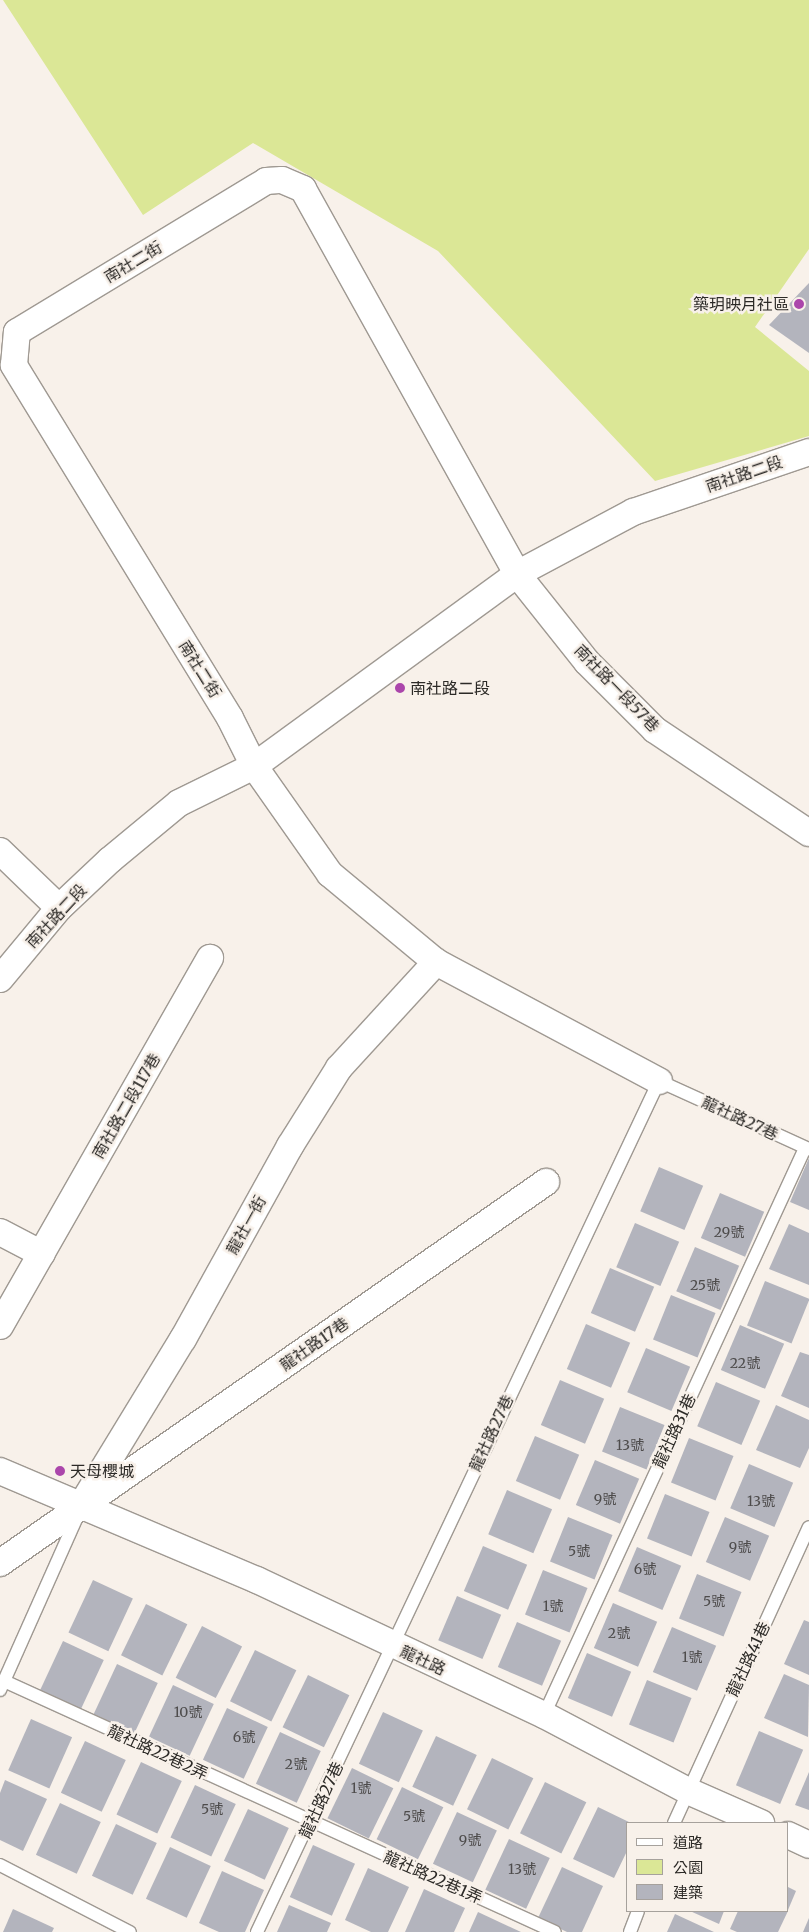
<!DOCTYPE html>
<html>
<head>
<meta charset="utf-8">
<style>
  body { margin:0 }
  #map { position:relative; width:809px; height:1932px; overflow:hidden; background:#f8f1ea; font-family:Merriweather,"Noto Sans TC",serif }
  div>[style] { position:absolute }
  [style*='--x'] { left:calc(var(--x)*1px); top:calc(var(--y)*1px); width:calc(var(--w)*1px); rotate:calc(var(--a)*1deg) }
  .green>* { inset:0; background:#dbe796 }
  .building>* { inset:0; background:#b3b4bd; transform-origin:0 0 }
  .roads { filter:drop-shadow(1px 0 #9f9992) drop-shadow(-1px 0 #9f9992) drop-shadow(0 1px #9f9992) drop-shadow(0 -1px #9f9992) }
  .service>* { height:12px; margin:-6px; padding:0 6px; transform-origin:6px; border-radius:6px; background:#fff }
  .minor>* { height:26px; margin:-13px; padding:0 13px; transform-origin:13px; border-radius:13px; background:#fff }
  .dots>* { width:14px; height:14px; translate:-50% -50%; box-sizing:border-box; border:2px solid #f8f1ea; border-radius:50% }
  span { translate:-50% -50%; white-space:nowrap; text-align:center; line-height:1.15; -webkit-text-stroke:5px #f8f1ea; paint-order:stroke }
  .number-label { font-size:14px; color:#4e4c4c }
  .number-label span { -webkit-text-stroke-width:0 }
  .street-label { font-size:16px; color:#2c2a27 }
  .poi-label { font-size:16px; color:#2c2a27 }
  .right { translate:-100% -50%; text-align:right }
  .left { translate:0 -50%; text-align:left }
  .legend { position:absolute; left:626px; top:1822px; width:162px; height:90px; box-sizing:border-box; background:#f8f1ea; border:1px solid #a6a19c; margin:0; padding:6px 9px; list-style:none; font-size:15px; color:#2c2a27 }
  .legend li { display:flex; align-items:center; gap:10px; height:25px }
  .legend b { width:25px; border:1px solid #a6a19c }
</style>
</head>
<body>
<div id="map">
  <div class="green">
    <i style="clip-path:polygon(3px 0,809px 0,809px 249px,755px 327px,809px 371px,809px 436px,655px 481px,438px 251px,253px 143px,143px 215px)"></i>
  </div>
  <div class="building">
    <i style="clip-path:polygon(809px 283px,809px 353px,769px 325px)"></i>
    <i style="clip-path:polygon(809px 1158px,809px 1210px,790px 1202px)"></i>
    <i style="left:659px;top:1167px;width:48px;height:48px;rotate:23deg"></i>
    <i style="left:720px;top:1193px;width:48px;height:49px;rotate:23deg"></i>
    <i style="left:635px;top:1223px;width:48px;height:48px;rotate:23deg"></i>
    <i style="clip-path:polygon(789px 1224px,809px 1233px,809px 1285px,769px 1269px)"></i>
    <i style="left:695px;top:1247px;width:48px;height:48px;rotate:23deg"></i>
    <i style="left:610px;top:1268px;width:48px;height:49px;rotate:23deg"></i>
    <i style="left:765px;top:1281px;width:48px;height:48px;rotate:22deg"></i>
    <i style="left:671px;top:1295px;width:48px;height:48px;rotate:22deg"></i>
    <i style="left:586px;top:1324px;width:48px;height:49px;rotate:23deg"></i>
    <i style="left:740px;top:1325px;width:48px;height:49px;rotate:23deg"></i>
    <i style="left:646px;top:1348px;width:48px;height:48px;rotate:23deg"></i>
    <i style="clip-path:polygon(800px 1352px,809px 1355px,809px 1408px,781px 1396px)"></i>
    <i style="left:560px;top:1380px;width:48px;height:49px;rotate:23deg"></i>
    <i style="left:716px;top:1382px;width:48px;height:48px;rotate:23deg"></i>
    <i style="clip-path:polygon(776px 1405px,809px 1420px,809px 1448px,800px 1468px,756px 1450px)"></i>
    <i style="left:620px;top:1407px;width:48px;height:48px;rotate:22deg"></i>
    <i style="left:535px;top:1436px;width:48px;height:49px;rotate:23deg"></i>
    <i style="left:689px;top:1438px;width:48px;height:48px;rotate:22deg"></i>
    <i style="left:595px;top:1460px;width:48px;height:49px;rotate:23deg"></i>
    <i style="left:749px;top:1464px;width:48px;height:48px;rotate:23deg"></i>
    <i style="left:507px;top:1490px;width:49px;height:48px;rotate:23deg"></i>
    <i style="left:665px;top:1494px;width:48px;height:48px;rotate:22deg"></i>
    <i style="left:568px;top:1517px;width:48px;height:48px;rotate:22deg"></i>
    <i style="left:725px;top:1517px;width:48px;height:49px;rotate:23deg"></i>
    <i style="left:483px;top:1546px;width:48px;height:49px;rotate:23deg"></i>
    <i style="left:637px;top:1547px;width:48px;height:48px;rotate:23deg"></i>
    <i style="left:543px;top:1570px;width:48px;height:48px;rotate:22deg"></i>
    <i style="left:697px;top:1574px;width:48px;height:48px;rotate:22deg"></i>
    <i style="left:93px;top:1580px;width:44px;height:58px;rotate:25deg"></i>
    <i style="left:457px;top:1596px;width:48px;height:48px;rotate:23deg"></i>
    <i style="left:613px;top:1603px;width:48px;height:49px;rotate:23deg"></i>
    <i style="left:146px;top:1604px;width:46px;height:57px;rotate:26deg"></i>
    <i style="clip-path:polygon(804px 1620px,809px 1622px,809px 1675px,784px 1664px)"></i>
    <i style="left:517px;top:1622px;width:48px;height:49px;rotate:23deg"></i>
    <i style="left:202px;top:1626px;width:45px;height:58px;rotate:27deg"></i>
    <i style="left:672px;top:1627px;width:48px;height:49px;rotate:23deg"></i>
    <i style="left:63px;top:1641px;width:45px;height:57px;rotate:25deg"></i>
    <i style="left:255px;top:1650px;width:46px;height:57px;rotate:26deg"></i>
    <i style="left:587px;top:1653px;width:48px;height:49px;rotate:23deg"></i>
    <i style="left:117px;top:1664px;width:45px;height:57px;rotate:25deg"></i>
    <i style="clip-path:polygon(784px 1674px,809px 1685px,808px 1737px,764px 1718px)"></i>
    <i style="left:308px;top:1675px;width:46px;height:58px;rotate:26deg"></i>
    <i style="left:647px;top:1680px;width:48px;height:48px;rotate:22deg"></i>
    <i style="left:173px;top:1685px;width:45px;height:57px;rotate:25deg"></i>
    <i style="left:227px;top:1708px;width:45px;height:57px;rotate:25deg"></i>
    <i style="left:383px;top:1712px;width:44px;height:57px;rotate:25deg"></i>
    <i style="left:31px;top:1719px;width:45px;height:56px;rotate:24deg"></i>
    <i style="left:759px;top:1731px;width:48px;height:59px;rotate:23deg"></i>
    <i style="left:280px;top:1732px;width:45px;height:57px;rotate:25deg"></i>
    <i style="left:436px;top:1736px;width:45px;height:56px;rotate:25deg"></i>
    <i style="left:85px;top:1741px;width:45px;height:57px;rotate:25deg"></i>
    <i style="left:492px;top:1758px;width:46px;height:57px;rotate:26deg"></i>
    <i style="left:141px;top:1762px;width:45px;height:58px;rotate:25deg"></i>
    <i style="left:352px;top:1768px;width:46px;height:56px;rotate:26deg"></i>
    <i style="clip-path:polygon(809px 1772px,809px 1810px,795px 1805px)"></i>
    <i style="clip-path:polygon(5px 1780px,47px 1799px,23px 1851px,0 1840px,0 1793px)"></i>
    <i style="left:545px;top:1782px;width:46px;height:57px;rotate:26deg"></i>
    <i style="left:195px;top:1785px;width:45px;height:58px;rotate:25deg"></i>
    <i style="left:402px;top:1787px;width:46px;height:58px;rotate:26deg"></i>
    <i style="left:60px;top:1803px;width:45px;height:57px;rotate:25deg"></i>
    <i style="clip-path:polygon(598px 1807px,631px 1823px,628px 1823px,628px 1849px,614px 1878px,573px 1859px)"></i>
    <i style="left:248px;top:1809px;width:45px;height:57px;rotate:25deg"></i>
    <i style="left:457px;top:1812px;width:44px;height:57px;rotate:25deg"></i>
    <i style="left:116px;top:1824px;width:45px;height:57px;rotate:25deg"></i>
    <i style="left:509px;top:1839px;width:45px;height:56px;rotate:25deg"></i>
    <i style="left:313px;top:1845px;width:46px;height:57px;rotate:24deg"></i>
    <i style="left:170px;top:1847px;width:45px;height:57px;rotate:25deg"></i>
    <i style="clip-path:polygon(562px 1867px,603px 1886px,582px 1932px,567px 1932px,538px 1918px)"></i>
    <i style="clip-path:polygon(368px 1868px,409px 1887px,388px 1932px,371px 1932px,345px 1920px)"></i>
    <i style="clip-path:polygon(222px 1871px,264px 1890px,245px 1932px,219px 1932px,199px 1923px)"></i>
    <i style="clip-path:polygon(788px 1887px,796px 1891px,788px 1910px)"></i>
    <i style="clip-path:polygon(424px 1889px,465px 1908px,454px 1932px,405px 1932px)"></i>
    <i style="clip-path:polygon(289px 1905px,331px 1923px,327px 1932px,277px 1932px)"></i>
    <i style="clip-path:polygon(13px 1909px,54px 1928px,52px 1932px,3px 1932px)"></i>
    <i style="clip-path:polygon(690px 1911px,724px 1911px,719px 1924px)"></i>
    <i style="clip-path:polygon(738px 1911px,788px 1911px,778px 1932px,737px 1932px,730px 1929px)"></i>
    <i style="clip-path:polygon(478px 1912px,521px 1932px,469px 1932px)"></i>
    <i style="clip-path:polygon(675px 1914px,714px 1932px,667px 1932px)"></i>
    <i style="clip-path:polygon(809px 1918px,809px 1932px,803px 1932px)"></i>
  </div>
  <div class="roads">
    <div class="service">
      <i style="--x:4;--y:1681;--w:605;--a:24.49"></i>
      <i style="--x:0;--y:1690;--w:192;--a:-66"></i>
      <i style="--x:544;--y:1715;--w:624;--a:-65.28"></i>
      <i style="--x:674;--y:1823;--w:325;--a:-65.5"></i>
      <i style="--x:0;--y:1865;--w:146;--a:27.3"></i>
      <i style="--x:257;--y:1932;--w:941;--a:-64.71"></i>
      <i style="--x:659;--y:1081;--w:165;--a:24.4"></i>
      <i style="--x:630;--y:1932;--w:22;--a:-69"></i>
    </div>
    <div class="minor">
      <i style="--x:0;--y:851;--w:82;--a:44"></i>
      <i style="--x:0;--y:979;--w:92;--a:-50.3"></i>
      <i style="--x:59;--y:908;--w:70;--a:-43.3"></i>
      <i style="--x:110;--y:860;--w:89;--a:-39.6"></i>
      <i style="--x:179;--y:803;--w:84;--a:-26.3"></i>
      <i style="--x:254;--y:766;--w:326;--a:-36.1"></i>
      <i style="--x:517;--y:574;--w:132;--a:-28.1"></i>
      <i style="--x:633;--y:512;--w:186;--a:-18.8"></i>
      <i style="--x:659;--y:1081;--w:253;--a:-151.9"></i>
      <i style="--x:436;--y:962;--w:138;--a:-140.3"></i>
      <i style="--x:330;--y:874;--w:132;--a:-125.1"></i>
      <i style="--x:254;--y:766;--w:54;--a:-116.6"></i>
      <i style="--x:230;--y:718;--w:414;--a:-121.5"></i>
      <i style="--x:14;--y:365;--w:33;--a:-85"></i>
      <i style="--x:17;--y:332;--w:291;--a:-31.2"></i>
      <i style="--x:266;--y:181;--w:16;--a:-4"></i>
      <i style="--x:282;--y:180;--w:23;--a:23"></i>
      <i style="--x:303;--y:189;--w:440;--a:60.9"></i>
      <i style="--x:517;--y:574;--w:112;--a:51.5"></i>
      <i style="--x:587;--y:662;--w:96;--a:45"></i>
      <i style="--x:655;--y:730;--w:185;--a:33.8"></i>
      <i style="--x:0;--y:1232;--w:47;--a:27.6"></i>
      <i style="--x:0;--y:1326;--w:424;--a:-60.3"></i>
      <i style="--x:0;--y:1471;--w:279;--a:23"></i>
      <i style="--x:257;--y:1580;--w:317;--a:25.2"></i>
      <i style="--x:544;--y:1715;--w:163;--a:27.8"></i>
      <i style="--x:688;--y:1791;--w:80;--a:23.7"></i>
      <i style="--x:87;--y:1496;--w:184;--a:-58.6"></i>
      <i style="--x:183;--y:1339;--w:221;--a:-61"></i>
      <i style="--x:290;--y:1146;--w:92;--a:-57.9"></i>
      <i style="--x:339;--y:1068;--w:144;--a:-47.5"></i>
      <i style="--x:0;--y:1563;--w:666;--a:-34.91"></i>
      <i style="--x:788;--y:1835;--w:23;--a:25"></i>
    </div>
  </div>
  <div class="dots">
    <i style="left:799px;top:304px;background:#ab46ab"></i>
    <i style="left:400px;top:688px;background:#ab46ab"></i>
    <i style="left:60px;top:1471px;background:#ab46ab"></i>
  </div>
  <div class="number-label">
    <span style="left:729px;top:1232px">29號</span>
    <span style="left:705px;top:1285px">25號</span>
    <span style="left:745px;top:1363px">22號</span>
    <span style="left:630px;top:1445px">13號</span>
    <span style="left:605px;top:1499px">9號</span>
    <span style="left:761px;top:1501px">13號</span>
    <span style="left:740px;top:1547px">9號</span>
    <span style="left:579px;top:1551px">5號</span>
    <span style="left:645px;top:1569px">6號</span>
    <span style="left:714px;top:1601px">5號</span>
    <span style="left:553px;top:1606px">1號</span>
    <span style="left:619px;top:1633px">2號</span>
    <span style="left:692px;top:1657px">1號</span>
    <span style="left:188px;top:1712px">10號</span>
    <span style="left:244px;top:1737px">6號</span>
    <span style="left:296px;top:1764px">2號</span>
    <span style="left:361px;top:1788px">1號</span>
    <span style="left:212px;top:1809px">5號</span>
    <span style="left:414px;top:1816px">5號</span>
    <span style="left:470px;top:1840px">9號</span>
    <span style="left:522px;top:1869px">13號</span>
  </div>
  <div class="street-label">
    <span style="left:133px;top:262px;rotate:-31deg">南社二街</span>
    <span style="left:744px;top:474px;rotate:-19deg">南社路二段</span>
    <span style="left:200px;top:669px;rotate:58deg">南社二街</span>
    <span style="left:617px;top:688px;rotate:46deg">南社路一段57巷</span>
    <span style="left:56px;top:916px;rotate:-47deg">南社路二段</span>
    <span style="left:126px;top:1106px;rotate:-60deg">南社路二段117巷</span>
    <span style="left:740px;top:1118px;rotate:25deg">龍社路27巷</span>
    <span style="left:246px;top:1225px;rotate:-61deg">龍社一街</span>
    <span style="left:314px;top:1344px;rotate:-35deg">龍社路17巷</span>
    <span style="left:674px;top:1431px;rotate:-65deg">龍社路31巷</span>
    <span style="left:491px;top:1433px;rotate:-65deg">龍社路27巷</span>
    <span style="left:748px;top:1659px;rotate:-65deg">龍社路41巷</span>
    <span style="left:423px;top:1660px;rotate:25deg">龍社路</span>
    <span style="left:158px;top:1752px;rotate:25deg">龍社路22巷2弄</span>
    <span style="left:321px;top:1800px;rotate:-65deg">龍社路27巷</span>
    <span style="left:433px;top:1877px;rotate:24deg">龍社路22巷1弄</span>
  </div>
  <div class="poi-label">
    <span class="right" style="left:789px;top:304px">築玥映月社區</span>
    <span class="left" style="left:410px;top:688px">南社路二段</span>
    <span class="left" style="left:70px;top:1471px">天母櫻城</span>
  </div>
  <ul class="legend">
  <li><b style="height:6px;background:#fff"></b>道路</li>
  <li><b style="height:14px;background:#dbe796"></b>公園</li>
  <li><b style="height:14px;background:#b3b4bd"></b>建築</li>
  </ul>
</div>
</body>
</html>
